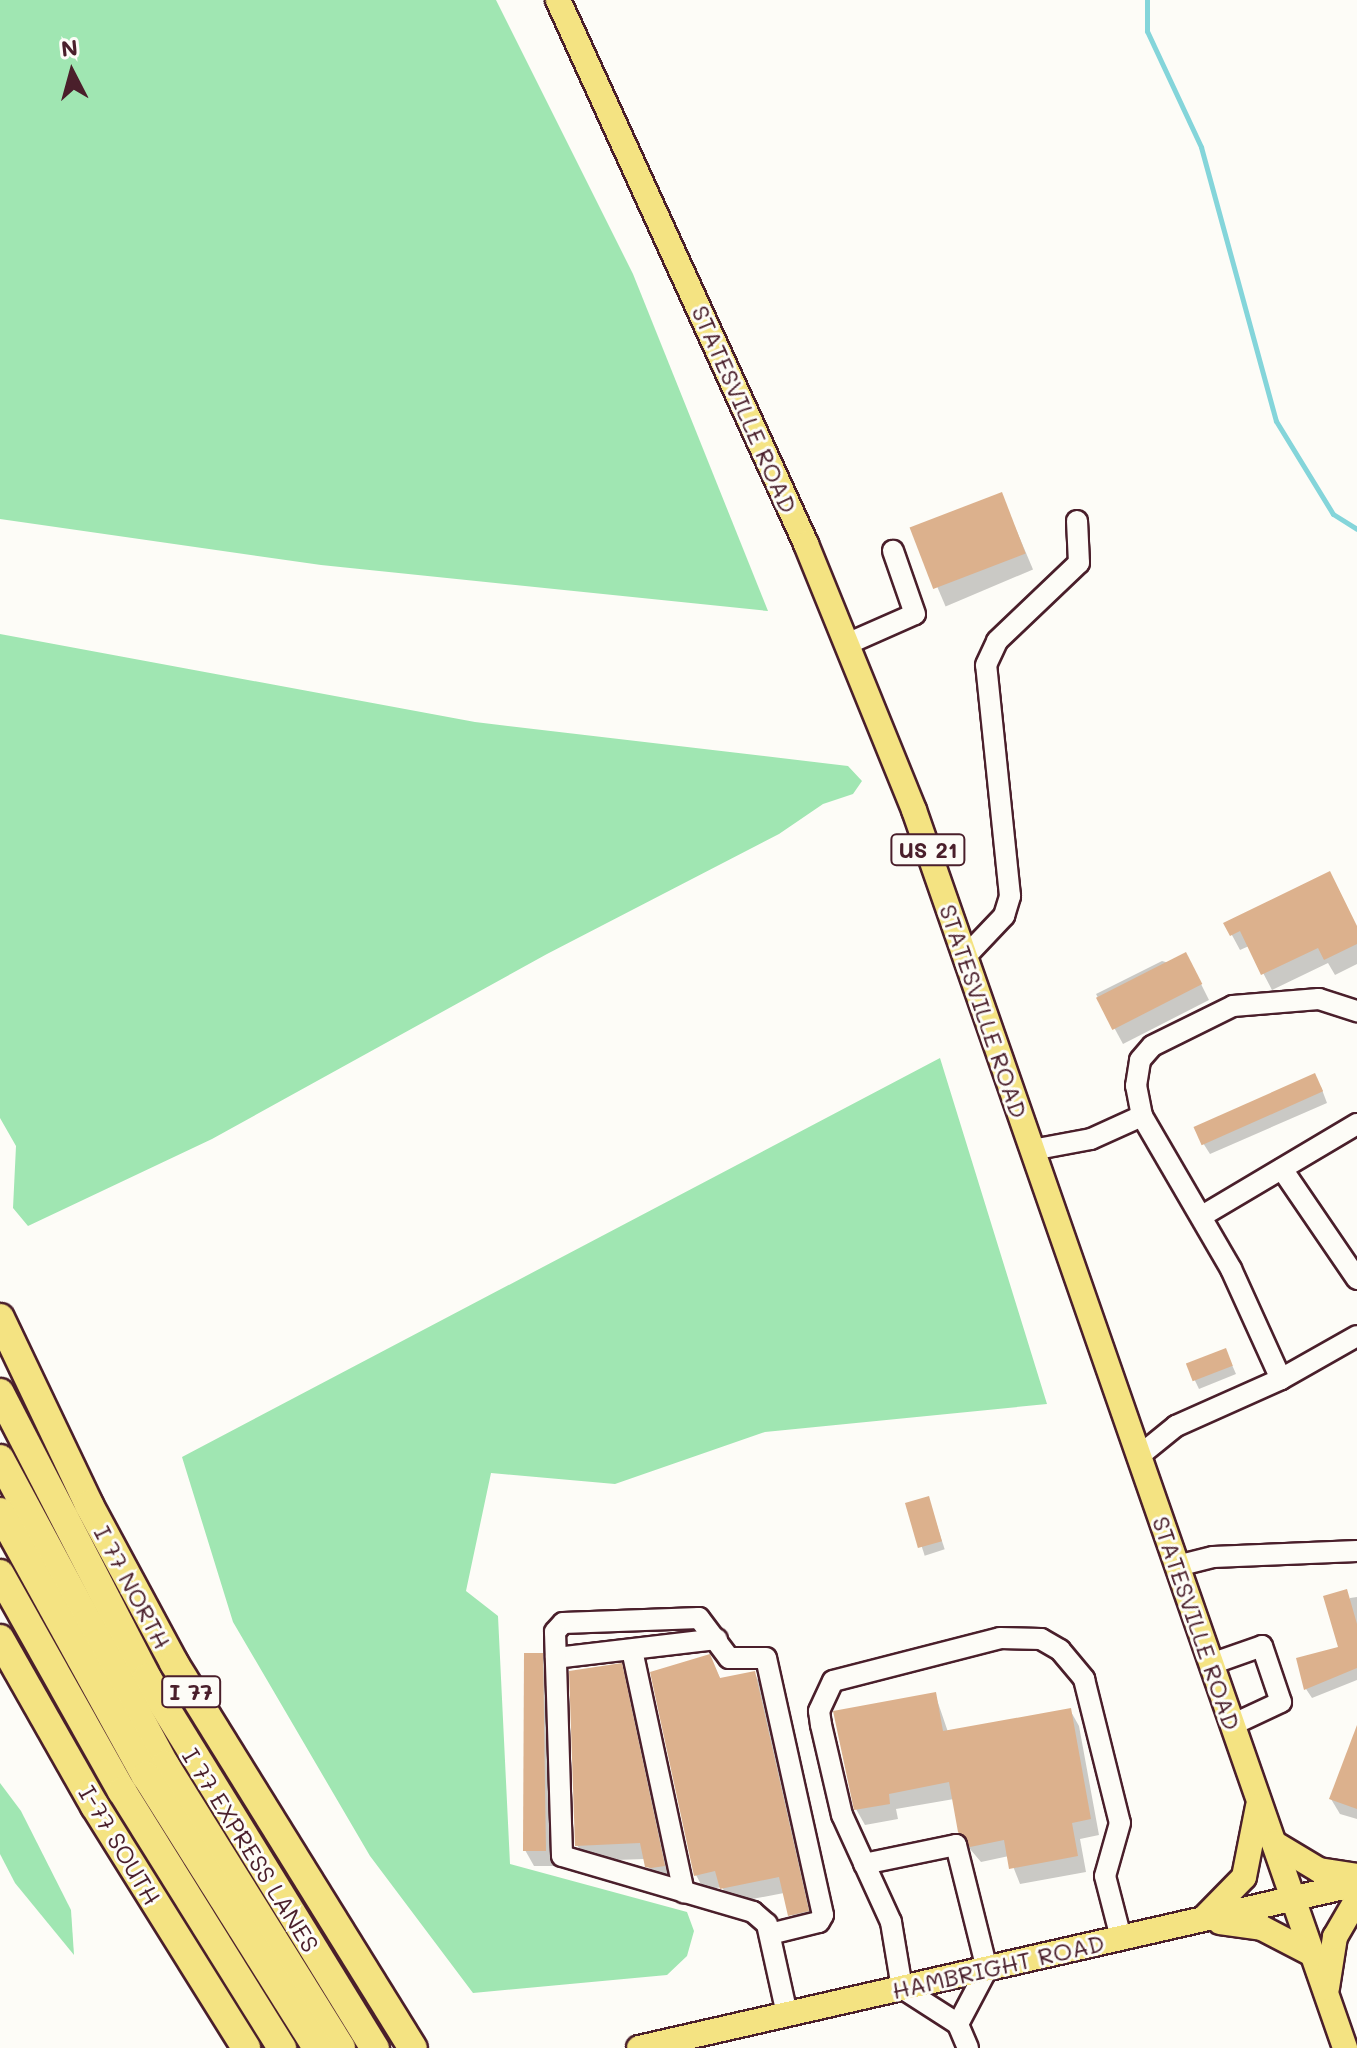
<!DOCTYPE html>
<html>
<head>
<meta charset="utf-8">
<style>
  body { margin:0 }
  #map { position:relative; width:1357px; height:2048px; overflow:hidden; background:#fdfcf7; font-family:Mali,sans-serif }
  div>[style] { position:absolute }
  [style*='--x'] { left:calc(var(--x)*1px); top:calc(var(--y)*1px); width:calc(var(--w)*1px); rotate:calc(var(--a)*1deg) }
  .green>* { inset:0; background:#a0e6b2 }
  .shadow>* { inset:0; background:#0003; transform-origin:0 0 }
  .stream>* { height:5px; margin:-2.5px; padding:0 2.5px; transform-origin:2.5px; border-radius:2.5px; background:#84d5da }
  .building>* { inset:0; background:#dcb18d; transform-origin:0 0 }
  .roads { filter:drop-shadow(2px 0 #4a1f2b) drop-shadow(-2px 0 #4a1f2b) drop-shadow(0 2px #4a1f2b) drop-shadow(0 -2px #4a1f2b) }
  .minor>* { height:20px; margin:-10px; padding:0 10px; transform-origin:10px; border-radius:10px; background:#fdfcf7 }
  .major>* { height:24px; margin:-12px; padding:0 12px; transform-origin:12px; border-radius:12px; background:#f4e382 }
  .highway>* { height:28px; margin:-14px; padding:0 14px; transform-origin:14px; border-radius:14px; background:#f4e382 }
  span { translate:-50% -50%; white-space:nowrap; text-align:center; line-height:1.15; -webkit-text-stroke:6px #fdfcf7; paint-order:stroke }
  .shield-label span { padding:2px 6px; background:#fdfcf7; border:2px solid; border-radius:6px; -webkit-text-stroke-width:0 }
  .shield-label { font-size:22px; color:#4a1f2b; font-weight:700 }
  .street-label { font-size:24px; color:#4a1f2b }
  .north { position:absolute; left:32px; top:32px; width:80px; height:80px; -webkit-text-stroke:6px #fdfcf7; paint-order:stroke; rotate:354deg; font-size:22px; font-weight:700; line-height:32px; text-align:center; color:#4a1f2b }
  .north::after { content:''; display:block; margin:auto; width:28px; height:36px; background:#4a1f2b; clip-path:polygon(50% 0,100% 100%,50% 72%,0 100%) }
</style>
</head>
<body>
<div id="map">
  <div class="green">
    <i style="clip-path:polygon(0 0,496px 0,633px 274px,768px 611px,321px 565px,0 519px)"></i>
    <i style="clip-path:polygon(0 634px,475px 722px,848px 766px,862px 781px,853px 794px,823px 804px,779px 834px,547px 954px,212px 1139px,28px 1226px,13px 1208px,16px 1146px,0 1118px)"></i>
    <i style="clip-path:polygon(940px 1058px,1047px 1404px,765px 1432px,615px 1484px,491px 1473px,466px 1591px,498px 1616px,510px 1864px,687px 1912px,694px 1931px,687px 1956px,667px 1975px,473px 1993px,370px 1856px,233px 1622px,182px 1457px)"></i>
    <i style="clip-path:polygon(0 1783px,21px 1811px,71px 1910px,74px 1955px,15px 1883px,0 1854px)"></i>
  </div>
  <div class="shadow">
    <i style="left:1001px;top:494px;width:82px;height:95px;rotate:67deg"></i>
    <i style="clip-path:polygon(1226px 924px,1357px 927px,1357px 964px,1335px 975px,1328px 963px,1272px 990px,1249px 946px,1240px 950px)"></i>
    <i style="clip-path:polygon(1162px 961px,1194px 970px,1209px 1000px,1123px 1044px,1096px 994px)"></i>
    <i style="clip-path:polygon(1321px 1087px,1327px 1103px,1210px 1154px,1203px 1143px)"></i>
    <i style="clip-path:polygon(1229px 1358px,1236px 1374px,1199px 1389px,1188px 1366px)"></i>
    <i style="left:928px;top:1498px;width:54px;height:21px;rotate:72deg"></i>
    <i style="clip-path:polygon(1357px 1597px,1357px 1680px,1312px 1698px,1306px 1689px,1340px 1648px,1350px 1598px)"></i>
    <i style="clip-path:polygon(542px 1655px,551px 1671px,554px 1866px,534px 1866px,525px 1850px)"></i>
    <i style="clip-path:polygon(709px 1656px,721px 1680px,754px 1673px,763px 1688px,816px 1926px,798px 1931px,784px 1893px,731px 1903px,722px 1887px,704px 1890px,696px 1875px)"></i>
    <i style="clip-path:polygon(620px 1666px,630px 1681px,673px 1881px,656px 1882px,645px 1859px,586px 1861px,577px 1845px)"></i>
    <i style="clip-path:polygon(935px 1694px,948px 1732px,1070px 1710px,1079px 1726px,1099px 1835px,1080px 1839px,1086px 1872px,1020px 1884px,1009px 1856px,981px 1862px,970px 1849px,960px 1832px,954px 1799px,896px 1809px,898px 1819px,865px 1825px,856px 1809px)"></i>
    <i style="clip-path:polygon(1357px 1742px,1357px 1819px,1340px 1814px,1331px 1799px)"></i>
  </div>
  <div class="stream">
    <i style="--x:1147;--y:0;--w:31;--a:90"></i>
    <i style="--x:1147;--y:31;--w:128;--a:65"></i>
    <i style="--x:1201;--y:147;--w:284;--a:74.7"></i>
    <i style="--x:1276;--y:421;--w:109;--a:58.5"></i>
    <i style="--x:1333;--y:514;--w:28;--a:32"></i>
  </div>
  <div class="building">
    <i style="left:1002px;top:492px;width:66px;height:99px;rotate:69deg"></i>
    <i style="clip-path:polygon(1330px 871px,1357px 926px,1357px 944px,1324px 960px,1318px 948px,1261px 975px,1240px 931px,1230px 936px,1223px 923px)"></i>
    <i style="left:1186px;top:952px;width:36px;height:101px;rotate:63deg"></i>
    <i style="left:1315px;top:1073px;width:20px;height:133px;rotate:66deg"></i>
    <i style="left:1226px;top:1348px;width:19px;height:43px;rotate:69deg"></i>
    <i style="left:929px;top:1496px;width:47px;height:25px;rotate:74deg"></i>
    <i style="clip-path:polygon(1347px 1589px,1357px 1624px,1357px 1668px,1304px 1690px,1296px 1658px,1338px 1647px,1323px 1596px)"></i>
    <i style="clip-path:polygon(524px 1653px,543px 1653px,546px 1851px,523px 1851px)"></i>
    <i style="clip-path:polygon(710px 1654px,720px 1678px,755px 1671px,809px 1911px,788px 1916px,779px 1877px,720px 1889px,715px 1871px,694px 1876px,650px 1672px)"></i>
    <i style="clip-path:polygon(622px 1663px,665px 1866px,651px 1868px,645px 1867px,640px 1843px,575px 1846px,569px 1671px)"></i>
    <i style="clip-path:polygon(936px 1692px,943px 1731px,1071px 1708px,1091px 1819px,1072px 1823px,1078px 1856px,1009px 1869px,1004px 1840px,970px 1847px,958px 1832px,949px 1782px,889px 1794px,890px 1804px,854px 1810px,833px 1711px)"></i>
    <i style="clip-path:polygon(1357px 1725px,1357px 1809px,1329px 1799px)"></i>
  </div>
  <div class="roads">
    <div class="minor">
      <i style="--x:847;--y:644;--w:74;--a:-23.8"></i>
      <i style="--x:915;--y:614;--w:67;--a:-109.2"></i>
      <i style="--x:965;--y:957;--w:57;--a:-46.4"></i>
      <i style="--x:1004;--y:916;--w:21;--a:-73"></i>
      <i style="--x:1010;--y:896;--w:232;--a:-95.9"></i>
      <i style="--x:986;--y:665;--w:26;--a:-65"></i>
      <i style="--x:997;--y:641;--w:113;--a:-43.6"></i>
      <i style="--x:1079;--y:563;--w:42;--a:-92.7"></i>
      <i style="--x:1142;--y:1116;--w:31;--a:-101"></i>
      <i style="--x:1136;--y:1086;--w:26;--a:-81"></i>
      <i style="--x:1140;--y:1060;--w:18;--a:-49"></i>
      <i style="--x:1152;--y:1046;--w:90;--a:-26.3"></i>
      <i style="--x:1233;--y:1006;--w:86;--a:-4.7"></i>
      <i style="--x:1319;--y:999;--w:40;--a:18"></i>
      <i style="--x:1032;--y:1150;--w:60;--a:-10.6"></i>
      <i style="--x:1091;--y:1139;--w:56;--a:-24.3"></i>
      <i style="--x:1142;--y:1116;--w:177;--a:59.8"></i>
      <i style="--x:1231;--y:1269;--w:121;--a:65.6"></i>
      <i style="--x:1281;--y:1379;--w:87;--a:-29.5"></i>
      <i style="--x:1282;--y:1169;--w:133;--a:55.7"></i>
      <i style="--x:1202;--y:1216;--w:180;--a:-30.7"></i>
      <i style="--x:1139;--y:1456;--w:48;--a:-39"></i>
      <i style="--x:1176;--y:1426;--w:115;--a:-24.1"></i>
      <i style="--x:1177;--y:1566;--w:37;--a:-14"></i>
      <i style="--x:1213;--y:1557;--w:144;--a:-2.4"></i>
      <i style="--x:632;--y:1650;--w:248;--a:77.9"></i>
      <i style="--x:556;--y:1658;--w:162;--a:-6.7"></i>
      <i style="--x:1211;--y:1664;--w:54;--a:-19.4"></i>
      <i style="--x:1262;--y:1646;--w:59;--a:71.3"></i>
      <i style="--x:1281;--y:1702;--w:54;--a:154.9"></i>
      <i style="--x:864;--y:1864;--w:94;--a:-11.7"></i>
      <i style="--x:956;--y:1845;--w:128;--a:76"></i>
      <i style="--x:987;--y:1969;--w:62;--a:117.8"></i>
      <i style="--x:770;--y:1934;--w:50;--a:-13.8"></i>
      <i style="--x:819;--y:1922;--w:8;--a:-60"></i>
      <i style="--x:823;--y:1915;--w:263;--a:-102.5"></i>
      <i style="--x:766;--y:1658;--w:37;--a:180"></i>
      <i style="--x:729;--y:1658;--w:50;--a:-126.9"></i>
      <i style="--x:699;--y:1618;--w:136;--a:177.9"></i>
      <i style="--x:563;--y:1623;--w:12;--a:132"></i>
      <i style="--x:555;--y:1632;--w:224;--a:88.2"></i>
      <i style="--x:562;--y:1856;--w:199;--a:16.3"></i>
      <i style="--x:753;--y:1912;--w:18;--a:41"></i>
      <i style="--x:767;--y:1924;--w:92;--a:77.5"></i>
      <i style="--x:968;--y:2048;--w:26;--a:-113"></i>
      <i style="--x:958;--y:2024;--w:67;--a:-147.3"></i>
      <i style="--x:902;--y:1988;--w:67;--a:-99.5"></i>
      <i style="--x:891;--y:1922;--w:118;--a:-114.6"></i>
      <i style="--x:842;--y:1815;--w:92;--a:-103.1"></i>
      <i style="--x:821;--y:1725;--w:14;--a:-98"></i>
      <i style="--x:819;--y:1711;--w:33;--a:-65"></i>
      <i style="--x:833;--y:1681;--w:172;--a:-14.4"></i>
      <i style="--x:1000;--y:1638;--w:41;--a:1.4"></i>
      <i style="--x:1041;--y:1639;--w:22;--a:30"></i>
      <i style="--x:1060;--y:1650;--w:38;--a:50"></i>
      <i style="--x:1084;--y:1679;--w:148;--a:76"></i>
      <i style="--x:1120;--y:1823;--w:55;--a:105.8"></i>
      <i style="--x:1105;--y:1876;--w:64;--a:75.5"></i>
    </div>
    <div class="major">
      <i style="--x:558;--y:0;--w:598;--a:65.49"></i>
      <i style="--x:806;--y:544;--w:287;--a:67.9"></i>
      <i style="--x:914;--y:810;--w:1311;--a:70.8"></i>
      <i style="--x:1274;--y:1843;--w:52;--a:31"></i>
      <i style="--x:1319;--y:1870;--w:38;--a:9"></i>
      <i style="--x:1206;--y:1916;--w:54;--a:-45.7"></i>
      <i style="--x:1244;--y:1877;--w:72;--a:-78.8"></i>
      <i style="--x:1220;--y:1922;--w:42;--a:8.1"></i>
      <i style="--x:1262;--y:1928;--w:56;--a:27.5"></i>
      <i style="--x:1327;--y:1988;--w:52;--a:-81.1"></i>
      <i style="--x:1335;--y:1937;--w:44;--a:-59.9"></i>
      <i style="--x:639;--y:2048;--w:736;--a:-12.87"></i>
    </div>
    <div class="highway">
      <i style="--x:0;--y:1318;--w:207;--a:64.5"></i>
      <i style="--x:89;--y:1505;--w:179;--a:61.7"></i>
      <i style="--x:174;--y:1663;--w:453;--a:58.2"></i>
      <i style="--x:0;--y:1393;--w:321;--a:62.7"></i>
      <i style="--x:147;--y:1678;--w:435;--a:58.4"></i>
      <i style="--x:0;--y:1459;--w:348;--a:61.7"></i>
      <i style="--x:165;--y:1765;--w:333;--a:58.1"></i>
      <i style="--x:0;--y:1512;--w:302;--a:61.1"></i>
      <i style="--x:146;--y:1776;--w:321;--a:57.8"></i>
      <i style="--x:0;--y:1574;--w:249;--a:60.7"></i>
      <i style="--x:122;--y:1791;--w:303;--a:58.1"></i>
      <i style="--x:0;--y:1639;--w:192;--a:60.4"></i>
      <i style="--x:95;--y:1806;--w:285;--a:58"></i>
    </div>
  </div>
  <div class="shield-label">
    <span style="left:928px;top:850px">US 21</span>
    <span style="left:191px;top:1692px">I 77</span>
  </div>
  <div class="street-label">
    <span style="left:745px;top:409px;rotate:66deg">STATESVILLE ROAD</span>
    <span style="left:984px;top:1011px;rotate:71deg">STATESVILLE ROAD</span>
    <span style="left:133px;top:1587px;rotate:62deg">I 77 NORTH</span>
    <span style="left:1197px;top:1623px;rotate:71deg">STATESVILLE ROAD</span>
    <span style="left:120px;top:1845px;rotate:59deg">I-77 SOUTH</span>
    <span style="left:251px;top:1850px;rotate:58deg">I 77 EXPRESS LANES</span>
    <span style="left:998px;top:1966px;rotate:-13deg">HAMBRIGHT ROAD</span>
  </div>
  <div class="north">N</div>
</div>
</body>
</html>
